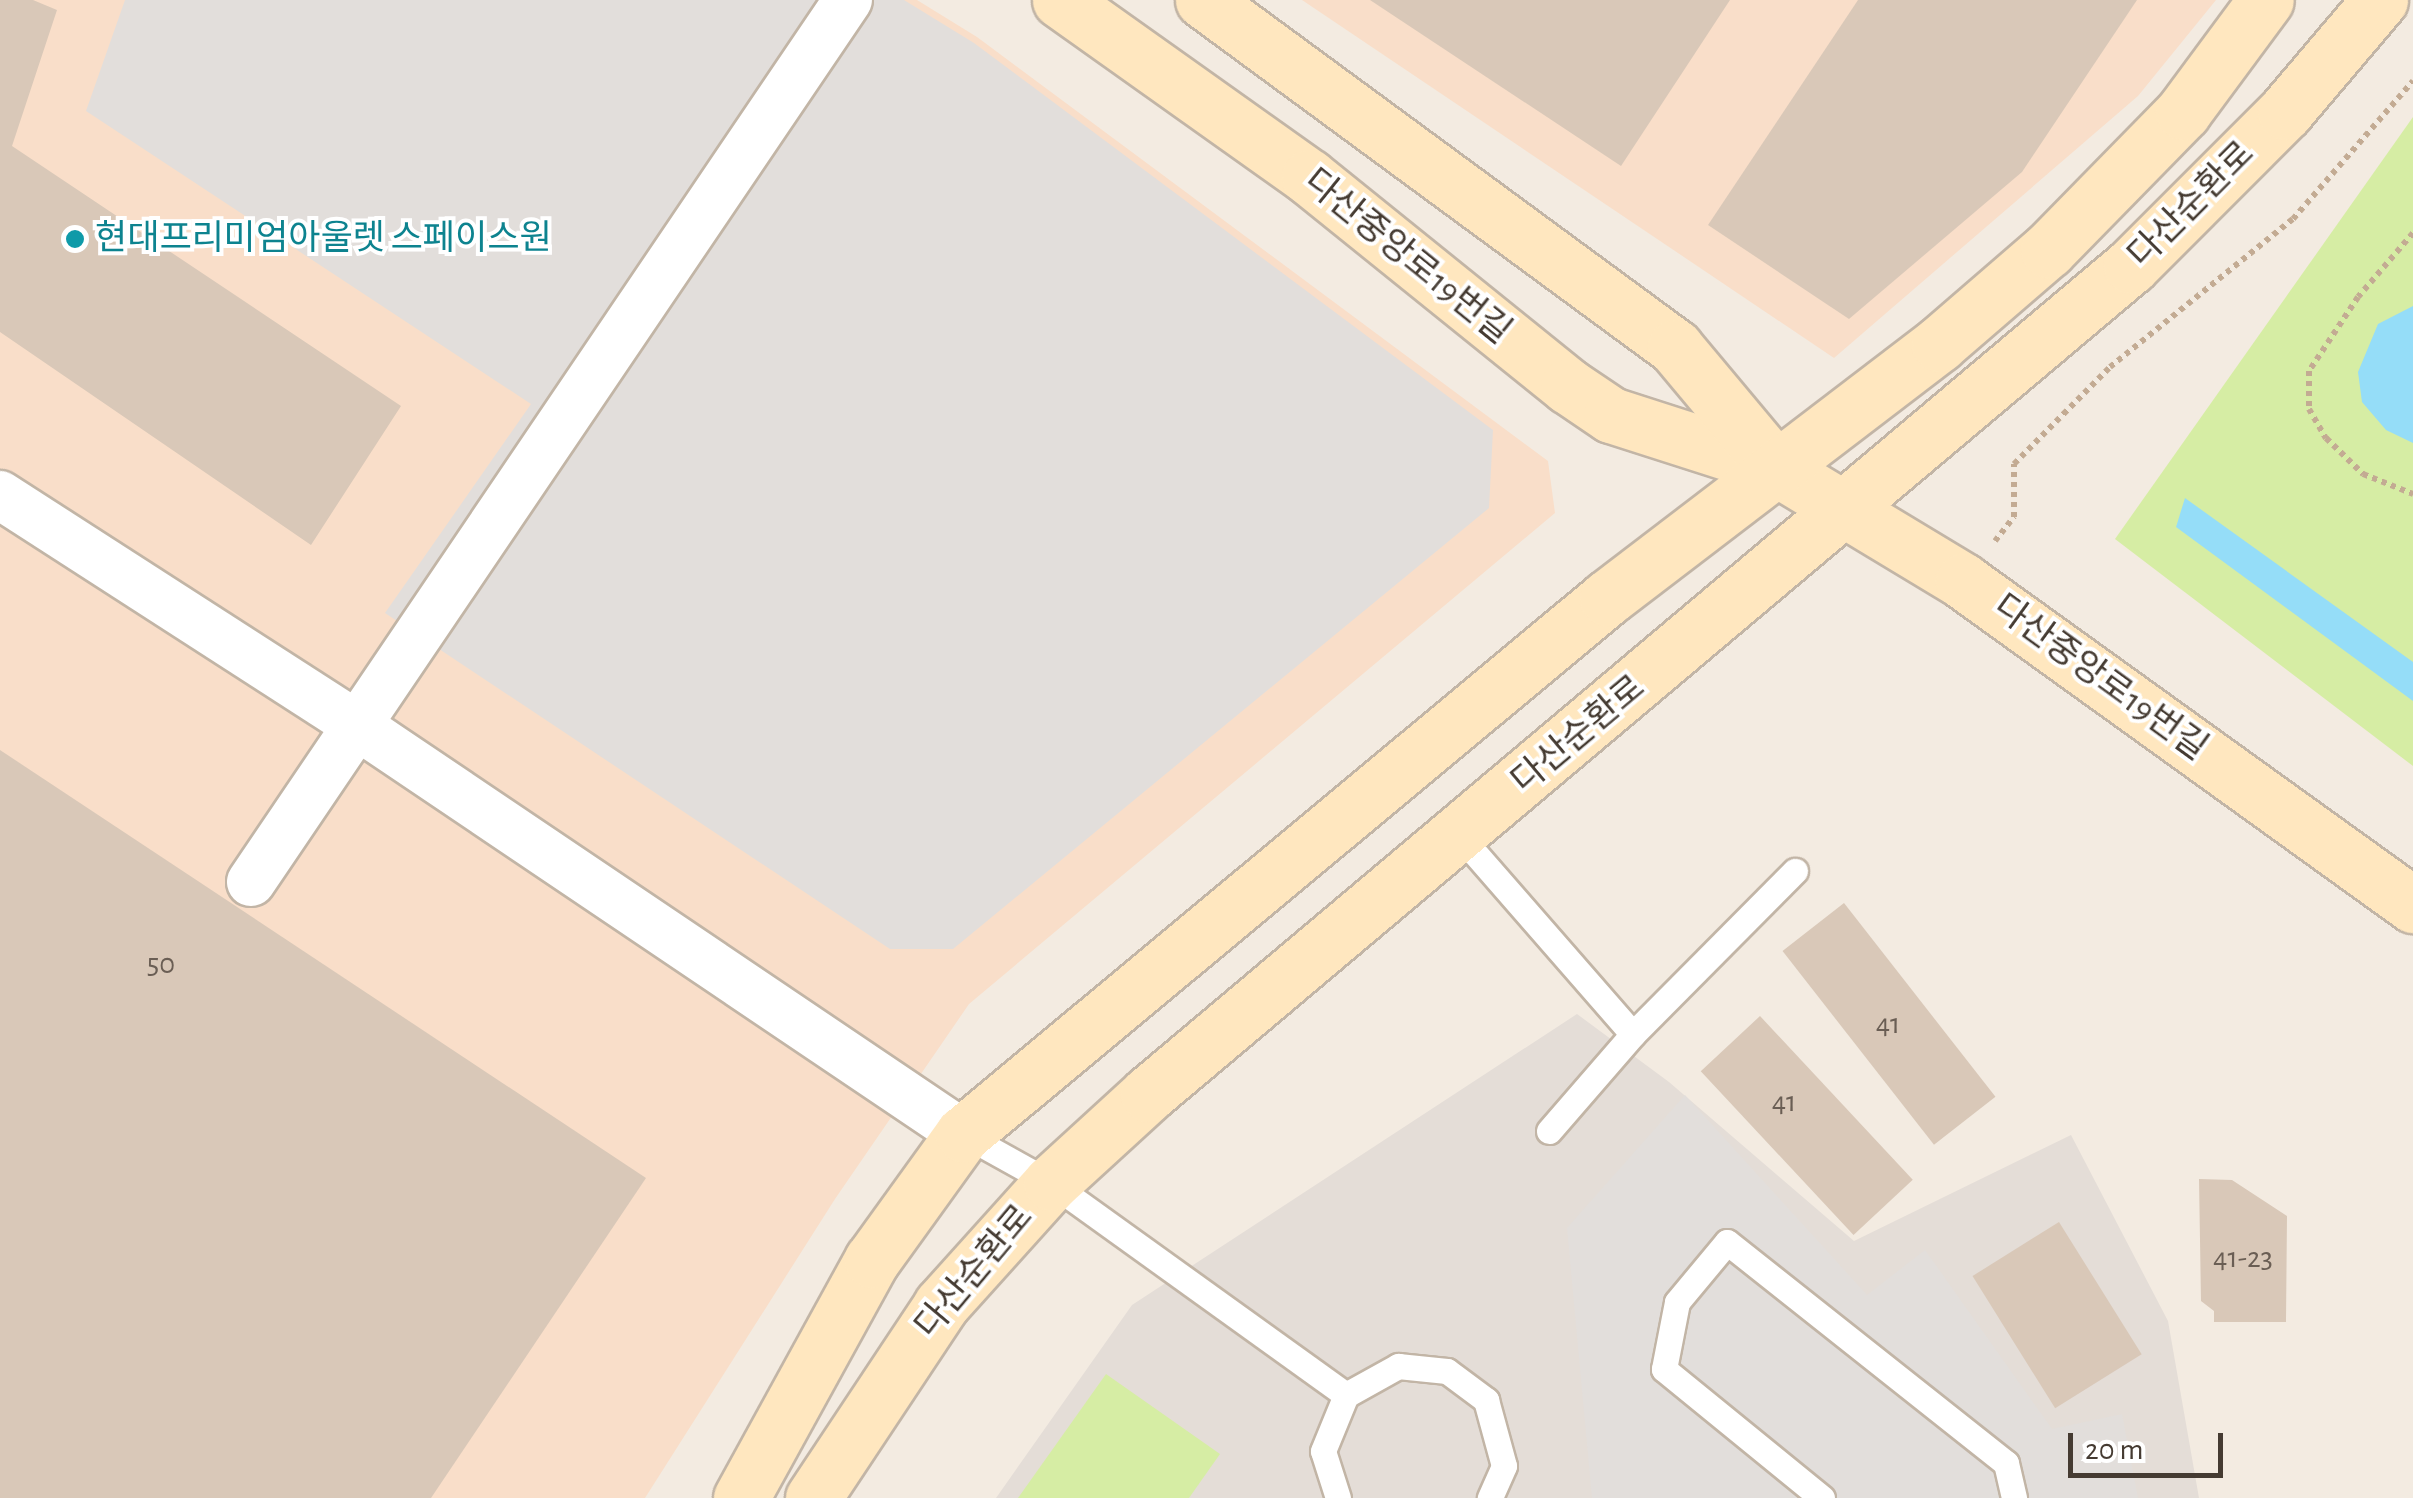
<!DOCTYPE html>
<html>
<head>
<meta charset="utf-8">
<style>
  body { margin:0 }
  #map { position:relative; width:2413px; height:1498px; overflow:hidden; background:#f3ebe1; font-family:"Alegreya Sans","Noto Sans KR",sans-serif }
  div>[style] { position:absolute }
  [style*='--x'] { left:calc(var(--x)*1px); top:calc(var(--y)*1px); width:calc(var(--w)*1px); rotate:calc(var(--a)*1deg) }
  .commercial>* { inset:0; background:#f9dec9 }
  .industrial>* { inset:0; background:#e4ddd7 }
  .green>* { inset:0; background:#d6eda4 }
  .parking>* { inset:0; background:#e2dedb }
  .water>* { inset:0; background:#95ddf8 }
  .building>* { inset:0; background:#d9c8b8; transform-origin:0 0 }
  .path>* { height:6px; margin-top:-3px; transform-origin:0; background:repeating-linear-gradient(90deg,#c3ab93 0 5px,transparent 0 10px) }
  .roads { filter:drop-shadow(2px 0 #c2b5a6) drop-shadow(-2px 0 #c2b5a6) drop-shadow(0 2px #c2b5a6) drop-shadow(0 -2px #c2b5a6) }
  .lane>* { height:25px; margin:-12.5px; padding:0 12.5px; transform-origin:12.5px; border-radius:12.5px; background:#fff }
  .street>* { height:48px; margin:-24px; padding:0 24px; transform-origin:24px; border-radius:24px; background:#fff }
  .secondary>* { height:55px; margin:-27.5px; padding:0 27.5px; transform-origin:27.5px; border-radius:27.5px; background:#ffe7bf }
  .dots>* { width:28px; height:28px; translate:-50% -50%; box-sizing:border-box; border:5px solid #fff; border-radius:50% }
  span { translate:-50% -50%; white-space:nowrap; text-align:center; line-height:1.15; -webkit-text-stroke:8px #fff; paint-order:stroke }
  .number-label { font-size:30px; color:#6a5e54 }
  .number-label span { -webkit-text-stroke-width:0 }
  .street-label { font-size:35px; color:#453b32 }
  .culture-label { font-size:35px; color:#0d838f }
  .left { translate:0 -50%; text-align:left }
  .scale { position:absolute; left:2068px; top:1433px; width:155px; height:45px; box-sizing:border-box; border:5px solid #453b32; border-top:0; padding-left:12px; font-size:30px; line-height:35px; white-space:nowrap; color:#453b32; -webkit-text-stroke:8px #fff; paint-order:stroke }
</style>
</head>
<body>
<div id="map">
  <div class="commercial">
    <i style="clip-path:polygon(0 0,917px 0,977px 37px,1548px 461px,1555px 513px,969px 1004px,835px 1199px,645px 1498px,0 1498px)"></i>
    <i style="clip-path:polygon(1302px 0,2216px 0,2138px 96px,1834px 358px)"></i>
  </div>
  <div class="industrial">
    <i style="clip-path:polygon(1577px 1014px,1669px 1082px,1854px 1241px,2071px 1135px,2168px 1321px,2199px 1498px,996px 1498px,1132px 1305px)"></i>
  </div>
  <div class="green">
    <i style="clip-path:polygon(2413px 117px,2413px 766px,2115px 539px)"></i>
    <i style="clip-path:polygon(1106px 1374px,1220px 1454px,1189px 1498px,1018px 1498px)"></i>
  </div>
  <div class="parking">
    <i style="clip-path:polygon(125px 0,904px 0,974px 43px,1493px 430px,1489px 508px,953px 949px,890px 949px,385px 613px,531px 404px,86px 111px)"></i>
    <i style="clip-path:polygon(1685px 1095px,1867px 1295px,1925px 1250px,2052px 1429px,2122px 1414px,2138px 1498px,1592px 1498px,1567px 1228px)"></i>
  </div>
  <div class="water">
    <i style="clip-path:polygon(2413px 306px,2413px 443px,2386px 430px,2362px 402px,2358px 372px,2378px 324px)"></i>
    <i style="clip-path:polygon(2185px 498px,2413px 662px,2413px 701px,2176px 527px)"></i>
  </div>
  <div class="building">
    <i style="clip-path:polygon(0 0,33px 0,57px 10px,12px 146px,401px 406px,311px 545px,0 332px)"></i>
    <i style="clip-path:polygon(1370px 0,1730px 0,1621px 166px)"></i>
    <i style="clip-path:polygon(1858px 0,2137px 0,2022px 172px,1849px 319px,1708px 225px)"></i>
    <i style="clip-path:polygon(0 750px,646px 1178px,431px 1498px,0 1498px)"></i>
    <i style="left:1844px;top:903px;width:246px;height:78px;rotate:52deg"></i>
    <i style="left:1760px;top:1016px;width:224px;height:81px;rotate:47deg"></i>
    <i style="clip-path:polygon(2199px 1179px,2232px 1180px,2287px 1216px,2286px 1322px,2214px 1322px,2214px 1311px,2201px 1301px)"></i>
    <i style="left:2059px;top:1222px;width:156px;height:102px;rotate:58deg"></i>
  </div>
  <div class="path">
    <i style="--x:2413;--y:233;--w:84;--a:130.7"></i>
    <i style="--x:2358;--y:297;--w:89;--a:123.5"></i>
    <i style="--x:2309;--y:371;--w:38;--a:90"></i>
    <i style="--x:2309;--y:409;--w:34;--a:60"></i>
    <i style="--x:2326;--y:438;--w:52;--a:44.2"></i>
    <i style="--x:2363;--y:474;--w:54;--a:21.8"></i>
    <i style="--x:1995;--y:541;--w:31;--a:-52"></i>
    <i style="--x:2014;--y:517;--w:53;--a:-90"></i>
    <i style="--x:2014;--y:464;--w:136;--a:-45.3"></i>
    <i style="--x:2110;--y:367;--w:235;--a:-39"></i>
    <i style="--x:2293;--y:219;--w:183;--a:-49"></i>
  </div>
  <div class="roads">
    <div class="lane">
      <i style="--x:1460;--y:836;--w:263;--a:48.9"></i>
      <i style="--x:1549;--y:1131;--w:128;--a:-49.1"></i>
      <i style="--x:1633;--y:1034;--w:230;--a:-45.2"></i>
      <i style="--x:963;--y:1134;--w:101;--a:29.1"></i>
      <i style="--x:1051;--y:1183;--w:363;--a:35.7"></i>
      <i style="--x:1338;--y:1498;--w:49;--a:-107.7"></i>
      <i style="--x:1323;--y:1451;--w:61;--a:-67.7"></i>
      <i style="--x:1346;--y:1395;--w:60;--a:-29.1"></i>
      <i style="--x:1398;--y:1366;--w:49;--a:5.8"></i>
      <i style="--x:1447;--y:1371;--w:49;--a:36.6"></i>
      <i style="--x:1486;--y:1400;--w:68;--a:74.7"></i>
      <i style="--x:1504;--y:1466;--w:35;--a:114"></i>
      <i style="--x:1822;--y:1498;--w:204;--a:-140.8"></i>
      <i style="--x:1664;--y:1369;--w:68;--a:-79"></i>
      <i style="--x:1677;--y:1302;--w:78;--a:-50.2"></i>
      <i style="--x:1727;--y:1242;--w:356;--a:38.4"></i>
      <i style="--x:2006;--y:1463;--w:36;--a:77"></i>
    </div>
    <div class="street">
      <i style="--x:0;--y:495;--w:426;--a:32.8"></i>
      <i style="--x:358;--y:726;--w:730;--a:33.99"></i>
      <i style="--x:251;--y:882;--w:1065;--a:-55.91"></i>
    </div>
    <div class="secondary">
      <i style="--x:1060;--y:0;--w:305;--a:35.4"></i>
      <i style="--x:1309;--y:177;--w:333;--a:38.9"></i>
      <i style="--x:1568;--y:386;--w:52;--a:34"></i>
      <i style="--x:1611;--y:415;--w:173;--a:17.8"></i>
      <i style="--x:1776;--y:468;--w:218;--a:31.1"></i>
      <i style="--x:1963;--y:581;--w:555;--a:35.75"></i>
      <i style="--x:1203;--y:0;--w:586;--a:36.32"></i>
      <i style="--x:1675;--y:347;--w:158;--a:50.1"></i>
      <i style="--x:741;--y:1498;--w:272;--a:-61.2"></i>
      <i style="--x:872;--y:1260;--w:155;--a:-54.2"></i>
      <i style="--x:963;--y:1134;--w:838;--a:-39.77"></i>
      <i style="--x:1607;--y:598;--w:418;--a:-37.4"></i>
      <i style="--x:1939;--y:344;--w:144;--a:-40.8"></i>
      <i style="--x:2048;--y:250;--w:193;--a:-45.6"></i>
      <i style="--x:2183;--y:112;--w:139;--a:-53.5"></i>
      <i style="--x:813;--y:1498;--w:232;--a:-56.4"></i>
      <i style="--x:941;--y:1305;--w:164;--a:-48"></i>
      <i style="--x:1051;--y:1183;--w:132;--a:-42.5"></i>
      <i style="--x:1148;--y:1094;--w:1285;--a:-40.11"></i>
      <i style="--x:2131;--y:266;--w:218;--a:-45"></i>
      <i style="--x:2285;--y:112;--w:147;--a:-49.7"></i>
    </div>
  </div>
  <div class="dots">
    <i style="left:75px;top:239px;background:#0f9aa8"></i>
  </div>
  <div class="number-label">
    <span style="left:161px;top:964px">50</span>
    <span style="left:1888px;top:1024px">41</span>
    <span style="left:1784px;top:1102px">41</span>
    <span style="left:2243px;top:1258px">41-23</span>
  </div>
  <div class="street-label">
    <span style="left:2192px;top:205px;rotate:-45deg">다산순환로</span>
    <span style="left:1407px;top:257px;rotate:39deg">다산중앙로19번길</span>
    <span style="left:2100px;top:678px;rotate:36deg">다산중앙로19번길</span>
    <span style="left:1579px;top:735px;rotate:-40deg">다산순환로</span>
    <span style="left:975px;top:1272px;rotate:-50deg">다산순환로</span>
  </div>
  <div class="culture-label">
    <span class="left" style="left:95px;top:239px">현대프리미엄아울렛 스페이스원</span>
  </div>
  <div class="scale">20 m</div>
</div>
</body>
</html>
